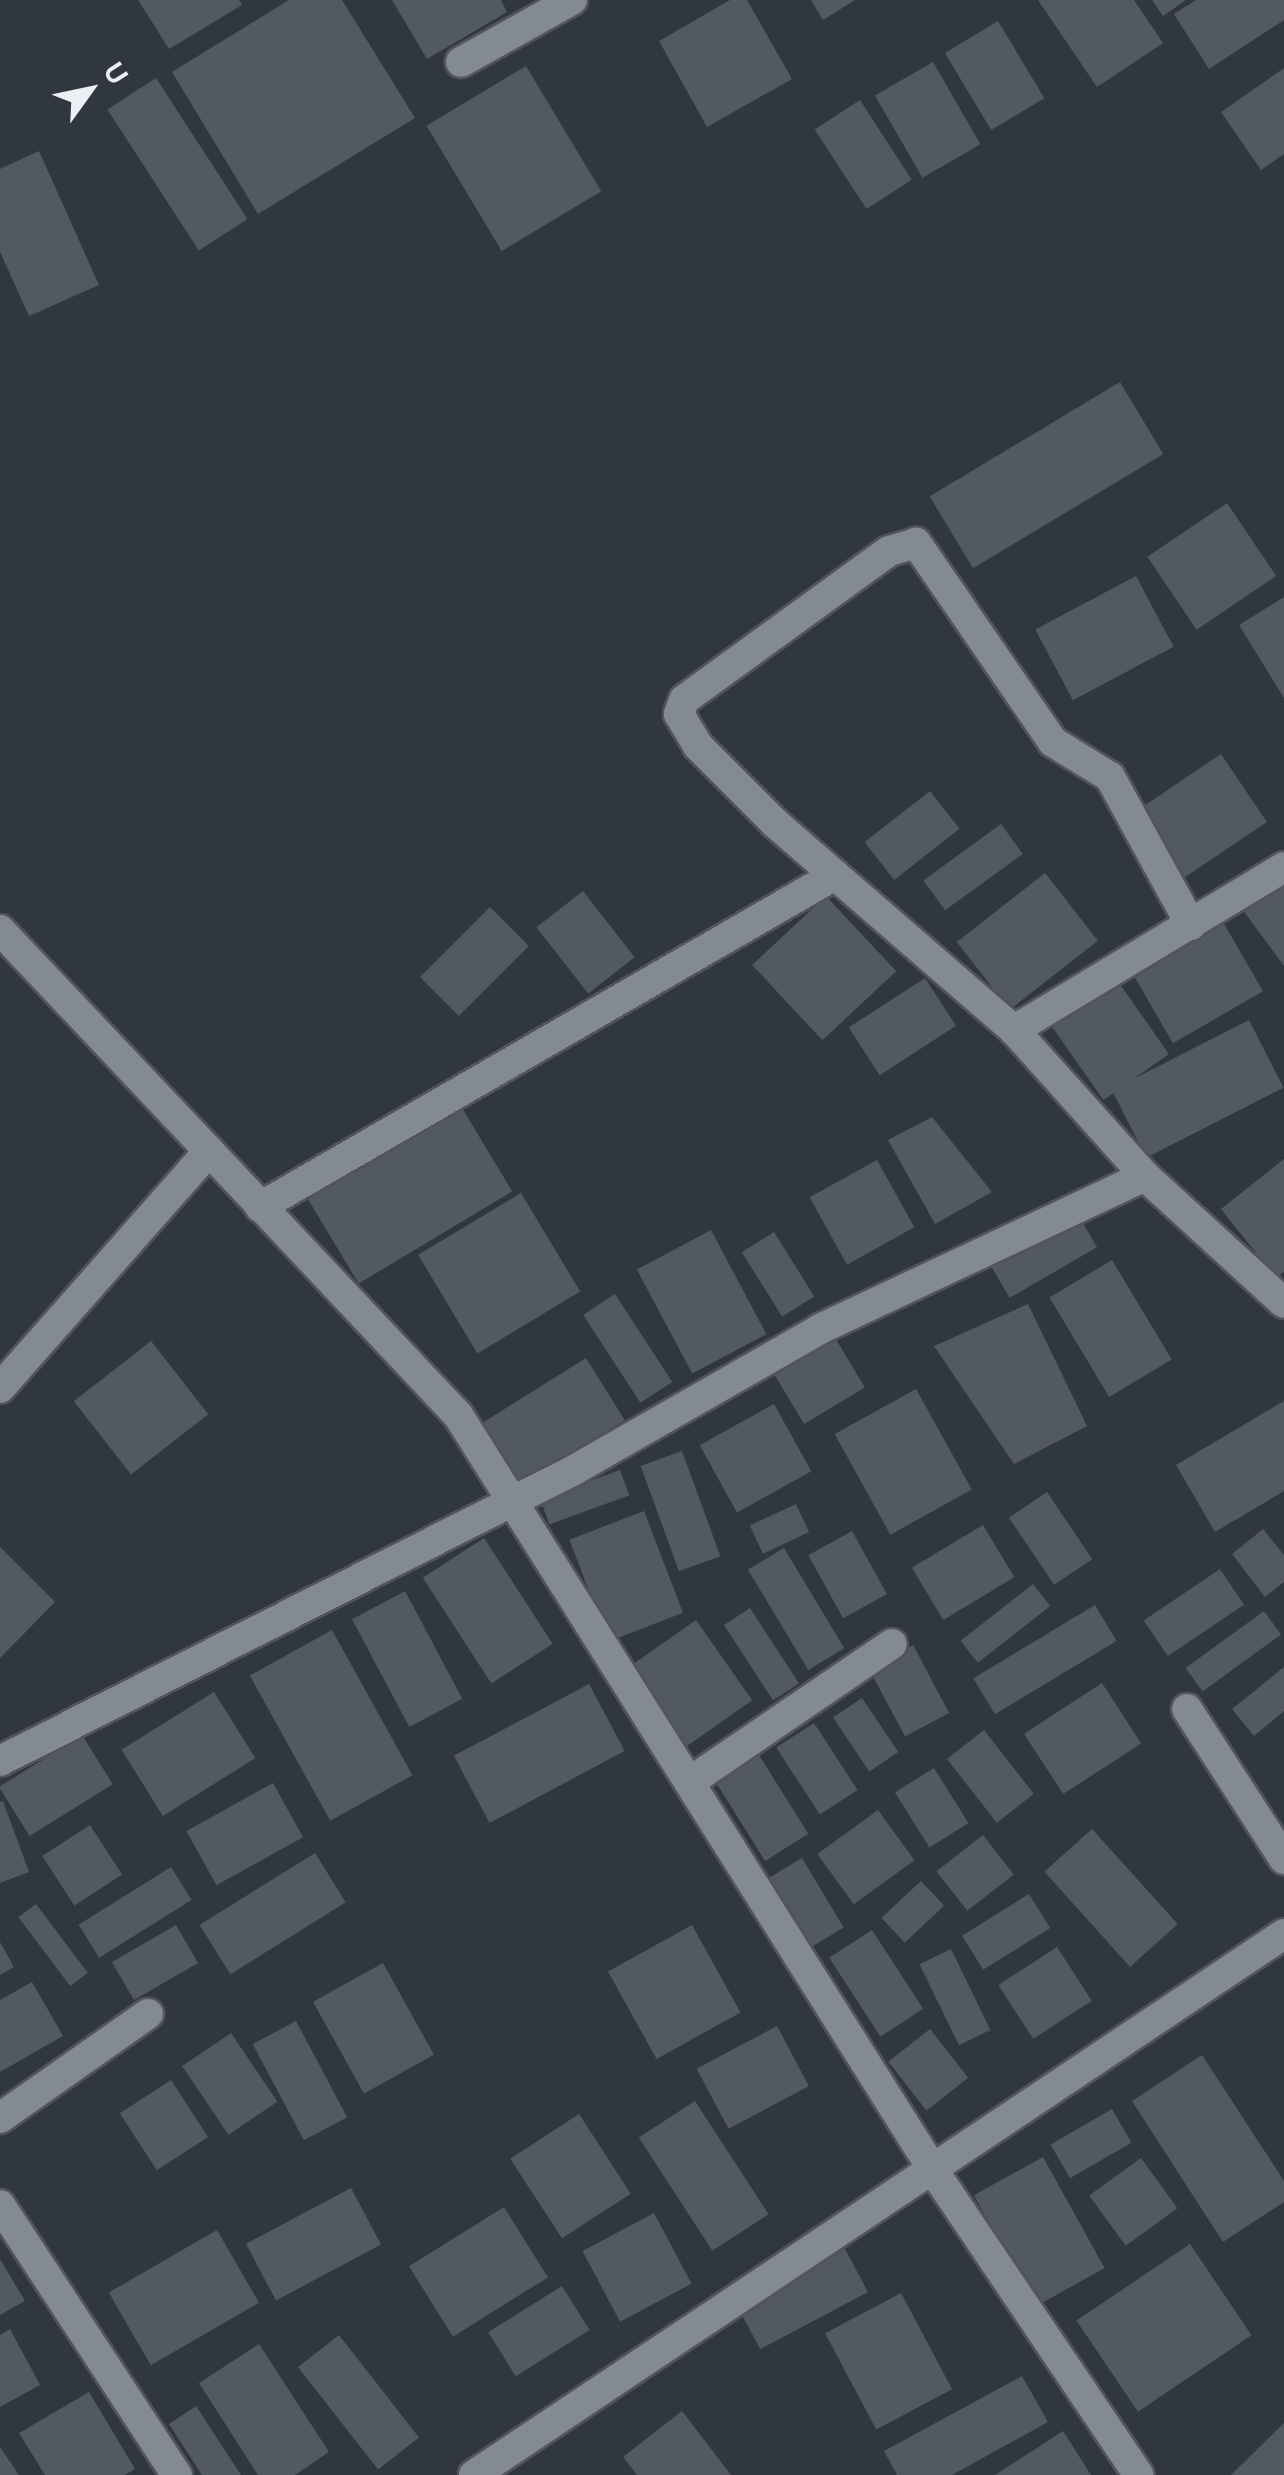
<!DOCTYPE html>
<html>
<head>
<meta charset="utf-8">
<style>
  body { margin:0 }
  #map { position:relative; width:1284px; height:2475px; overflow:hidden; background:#31373f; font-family:"DM Sans",sans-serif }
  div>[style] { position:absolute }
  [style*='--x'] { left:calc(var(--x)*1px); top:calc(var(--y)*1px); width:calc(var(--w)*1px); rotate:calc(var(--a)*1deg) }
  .building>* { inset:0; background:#535962; transform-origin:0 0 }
  .roads { filter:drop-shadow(2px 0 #50555c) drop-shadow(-2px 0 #50555c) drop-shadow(0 2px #50555c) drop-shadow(0 -2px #50555c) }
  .minor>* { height:30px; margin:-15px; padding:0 15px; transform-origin:15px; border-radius:15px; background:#838a93 }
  span { translate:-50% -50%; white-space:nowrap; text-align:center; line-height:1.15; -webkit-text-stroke:8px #31373f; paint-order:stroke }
  .north { position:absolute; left:40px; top:40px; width:100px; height:100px; -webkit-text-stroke:8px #31373f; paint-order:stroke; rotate:57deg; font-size:28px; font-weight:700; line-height:40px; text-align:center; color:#ecf0f5 }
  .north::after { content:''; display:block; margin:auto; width:35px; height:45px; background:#ecf0f5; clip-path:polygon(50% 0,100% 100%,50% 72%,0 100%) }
</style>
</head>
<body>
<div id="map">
  <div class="building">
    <i style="clip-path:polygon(138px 0,239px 0,242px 5px,169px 49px)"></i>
    <i style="clip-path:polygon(289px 0,342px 0,415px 118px,258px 214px,172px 72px)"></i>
    <i style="clip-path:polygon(392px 0,501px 0,507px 12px,427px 59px)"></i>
    <i style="clip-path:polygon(730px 0,747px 0,792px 79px,707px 127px,659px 41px)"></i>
    <i style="clip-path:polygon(811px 0,855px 0,823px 20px)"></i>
    <i style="clip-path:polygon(1038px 0,1134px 0,1163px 43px,1097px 87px)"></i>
    <i style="clip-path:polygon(1152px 0,1186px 0,1163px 16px)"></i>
    <i style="clip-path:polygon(1196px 0,1284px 0,1284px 20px,1209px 69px,1174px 14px)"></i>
    <i style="left:998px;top:21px;width:90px;height:62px;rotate:59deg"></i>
    <i style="left:933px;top:62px;width:95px;height:67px;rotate:60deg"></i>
    <i style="left:526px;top:66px;width:146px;height:116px;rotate:59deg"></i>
    <i style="clip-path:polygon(1284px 68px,1284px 154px,1261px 170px,1221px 112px)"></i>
    <i style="left:156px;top:78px;width:168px;height:58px;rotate:57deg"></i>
    <i style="left:860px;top:100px;width:95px;height:54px;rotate:57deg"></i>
    <i style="clip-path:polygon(39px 151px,99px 285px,29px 316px,0 252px,0 169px)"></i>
    <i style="left:1120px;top:382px;width:84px;height:222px;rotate:59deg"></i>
    <i style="left:1227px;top:503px;width:88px;height:96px;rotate:56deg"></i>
    <i style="left:1136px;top:576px;width:80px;height:114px;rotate:62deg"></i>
    <i style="clip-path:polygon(1284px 597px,1284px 698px,1239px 625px)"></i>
    <i style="left:1221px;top:754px;width:82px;height:101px;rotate:56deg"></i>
    <i style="left:930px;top:791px;width:48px;height:83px;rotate:52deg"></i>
    <i style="left:1001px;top:824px;width:37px;height:96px;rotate:54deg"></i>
    <i style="clip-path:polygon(1284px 869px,1284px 966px,1237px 902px)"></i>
    <i style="left:1045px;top:873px;width:86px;height:112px;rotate:52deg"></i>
    <i style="left:583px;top:891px;width:84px;height:59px;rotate:52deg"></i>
    <i style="left:826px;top:896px;width:103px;height:101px;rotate:47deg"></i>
    <i style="left:490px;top:907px;width:55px;height:99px;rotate:45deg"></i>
    <i style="left:1223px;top:922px;width:80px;height:104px;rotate:60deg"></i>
    <i style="left:1115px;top:977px;width:94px;height:80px;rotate:55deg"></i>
    <i style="left:925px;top:978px;width:57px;height:91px;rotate:57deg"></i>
    <i style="left:1249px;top:1020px;width:76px;height:154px;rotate:63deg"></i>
    <i style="left:456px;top:1098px;width:109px;height:179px;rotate:59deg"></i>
    <i style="clip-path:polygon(932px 1117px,992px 1192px,935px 1224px,888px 1140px)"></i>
    <i style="clip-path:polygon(1284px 1159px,1284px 1272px,1276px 1278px,1221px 1209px)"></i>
    <i style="left:877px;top:1160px;width:77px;height:77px;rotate:61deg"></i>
    <i style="left:521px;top:1193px;width:115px;height:120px;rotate:59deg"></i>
    <i style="left:1076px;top:1211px;width:42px;height:101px;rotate:60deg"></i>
    <i style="left:711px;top:1230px;width:118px;height:84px;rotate:62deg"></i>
    <i style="left:774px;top:1232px;width:76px;height:38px;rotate:58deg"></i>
    <i style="left:1112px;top:1260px;width:116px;height:73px;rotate:59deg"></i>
    <i style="left:615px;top:1294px;width:105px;height:38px;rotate:57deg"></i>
    <i style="clip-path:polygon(1028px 1304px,1087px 1426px,1014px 1464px,934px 1346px)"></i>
    <i style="left:834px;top:1336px;width:60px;height:71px;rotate:59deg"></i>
    <i style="left:151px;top:1341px;width:93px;height:98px;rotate:52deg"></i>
    <i style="left:586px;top:1358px;width:73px;height:122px;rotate:58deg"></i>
    <i style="left:916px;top:1389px;width:115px;height:93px;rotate:61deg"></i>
    <i style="clip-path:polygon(1284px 1401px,1284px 1491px,1215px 1532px,1176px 1465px)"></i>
    <i style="left:774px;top:1404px;width:77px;height:85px;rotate:61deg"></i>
    <i style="left:682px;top:1451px;width:112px;height:44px;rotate:70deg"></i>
    <i style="left:620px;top:1470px;width:27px;height:85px;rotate:70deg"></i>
    <i style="left:1047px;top:1492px;width:81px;height:46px;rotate:56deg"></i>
    <i style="left:796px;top:1504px;width:31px;height:51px;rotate:65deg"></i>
    <i style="left:644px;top:1511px;width:109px;height:80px;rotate:69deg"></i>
    <i style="left:983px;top:1525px;width:61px;height:83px;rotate:59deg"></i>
    <i style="clip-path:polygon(1263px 1529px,1284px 1555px,1284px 1582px,1265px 1597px,1232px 1554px)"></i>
    <i style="left:852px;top:1531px;width:72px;height:50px;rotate:61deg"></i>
    <i style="left:484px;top:1538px;width:126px;height:73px;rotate:57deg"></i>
    <i style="clip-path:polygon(0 1547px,55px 1602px,0 1658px)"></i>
    <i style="left:784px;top:1548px;width:117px;height:42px;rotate:59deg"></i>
    <i style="left:1220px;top:1569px;width:43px;height:92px;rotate:56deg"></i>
    <i style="left:1033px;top:1584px;width:28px;height:92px;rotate:52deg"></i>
    <i style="left:405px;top:1591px;width:122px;height:60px;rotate:62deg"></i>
    <i style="left:1095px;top:1605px;width:42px;height:142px;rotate:59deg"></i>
    <i style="left:750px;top:1608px;width:90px;height:31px;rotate:57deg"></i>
    <i style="left:1264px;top:1611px;width:29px;height:97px;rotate:54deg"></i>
    <i style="left:696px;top:1620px;width:98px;height:80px;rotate:55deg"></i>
    <i style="left:332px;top:1630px;width:166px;height:94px;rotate:61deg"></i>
    <i style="left:913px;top:1645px;width:77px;height:50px;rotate:62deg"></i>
    <i style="clip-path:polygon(1284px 1667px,1284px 1711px,1254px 1736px,1232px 1709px)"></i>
    <i style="left:1102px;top:1683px;width:72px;height:93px;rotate:57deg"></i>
    <i style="left:589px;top:1684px;width:76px;height:153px;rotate:62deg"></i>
    <i style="left:214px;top:1692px;width:78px;height:109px;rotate:58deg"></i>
    <i style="left:862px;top:1698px;width:65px;height:35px;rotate:56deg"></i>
    <i style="left:814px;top:1723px;width:80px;height:45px;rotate:57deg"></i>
    <i style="left:984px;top:1730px;width:81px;height:47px;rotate:52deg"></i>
    <i style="left:82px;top:1735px;width:58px;height:98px;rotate:58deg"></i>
    <i style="left:759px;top:1755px;width:93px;height:51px;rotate:58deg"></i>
    <i style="left:934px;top:1768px;width:65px;height:46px;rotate:58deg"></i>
    <i style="left:273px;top:1783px;width:62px;height:99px;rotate:61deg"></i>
    <i style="clip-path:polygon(3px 1801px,29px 1872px,0 1883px,0 1802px)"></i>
    <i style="left:878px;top:1810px;width:62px;height:75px;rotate:54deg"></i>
    <i style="left:90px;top:1825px;width:59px;height:57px;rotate:57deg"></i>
    <i style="left:1092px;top:1829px;width:128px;height:64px;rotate:48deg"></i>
    <i style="left:983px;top:1835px;width:50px;height:59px;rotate:52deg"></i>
    <i style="left:315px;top:1853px;width:58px;height:136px;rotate:58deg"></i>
    <i style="left:802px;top:1858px;width:81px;height:50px;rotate:59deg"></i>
    <i style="left:171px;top:1867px;width:39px;height:109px;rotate:58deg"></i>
    <i style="left:921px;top:1881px;width:34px;height:54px;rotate:47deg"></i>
    <i style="left:1029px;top:1894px;width:40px;height:79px;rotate:58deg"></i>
    <i style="left:36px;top:1904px;width:86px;height:22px;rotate:53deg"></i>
    <i style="left:176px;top:1925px;width:44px;height:74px;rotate:60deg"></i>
    <i style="left:692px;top:1925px;width:100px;height:96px;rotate:61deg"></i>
    <i style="left:872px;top:1930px;width:94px;height:51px;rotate:57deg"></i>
    <i style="clip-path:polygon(0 1942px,14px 1967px,0 1975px)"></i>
    <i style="left:1057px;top:1947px;width:64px;height:70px;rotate:57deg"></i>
    <i style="left:951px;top:1949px;width:90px;height:35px;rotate:64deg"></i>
    <i style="left:383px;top:1963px;width:105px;height:80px;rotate:61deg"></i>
    <i style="clip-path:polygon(32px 1982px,63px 2036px,0 2072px,0 2000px)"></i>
    <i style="left:296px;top:2021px;width:109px;height:49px;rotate:62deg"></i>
    <i style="left:777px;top:2026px;width:68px;height:91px;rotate:62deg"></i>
    <i style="left:930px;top:2029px;width:62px;height:53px;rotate:52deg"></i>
    <i style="left:231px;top:2033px;width:83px;height:59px;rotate:56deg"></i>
    <i style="clip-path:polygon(1202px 2055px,1284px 2181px,1284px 2202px,1223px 2242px,1132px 2101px)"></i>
    <i style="left:171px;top:2080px;width:68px;height:61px;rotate:57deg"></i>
    <i style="left:695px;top:2101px;width:135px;height:67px;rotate:57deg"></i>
    <i style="left:1112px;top:2109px;width:39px;height:71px;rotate:60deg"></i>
    <i style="left:579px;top:2114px;width:95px;height:82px;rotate:57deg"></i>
    <i style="left:1043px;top:2157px;width:127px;height:79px;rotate:61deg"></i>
    <i style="left:1141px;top:2158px;width:62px;height:64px;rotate:54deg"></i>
    <i style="left:351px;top:2188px;width:64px;height:119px;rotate:62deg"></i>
    <i style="left:504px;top:2207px;width:83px;height:112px;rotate:58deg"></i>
    <i style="left:654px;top:2213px;width:80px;height:81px;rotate:62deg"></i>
    <i style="left:217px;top:2230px;width:84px;height:125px;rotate:60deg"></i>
    <i style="left:1190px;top:2244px;width:110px;height:137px;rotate:56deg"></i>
    <i style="left:844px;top:2247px;width:51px;height:122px;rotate:62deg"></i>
    <i style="clip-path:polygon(0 2259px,25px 2301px,0 2315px)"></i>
    <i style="left:562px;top:2286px;width:52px;height:87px;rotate:58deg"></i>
    <i style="left:901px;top:2293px;width:109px;height:86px;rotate:62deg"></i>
    <i style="clip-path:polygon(10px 2329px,40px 2385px,0 2407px,0 2335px)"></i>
    <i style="left:339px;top:2335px;width:130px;height:52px;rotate:52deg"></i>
    <i style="clip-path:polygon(259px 2344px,329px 2452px,295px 2475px,258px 2475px,199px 2383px)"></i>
    <i style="clip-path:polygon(1022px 2376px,1048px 2422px,952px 2475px,897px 2475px,884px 2451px)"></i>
    <i style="clip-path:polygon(89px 2392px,135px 2469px,125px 2475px,45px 2475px,19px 2433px)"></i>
    <i style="clip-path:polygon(196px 2406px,241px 2475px,202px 2475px,169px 2424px)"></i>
    <i style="clip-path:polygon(682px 2411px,731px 2475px,637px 2475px,623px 2457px)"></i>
    <i style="clip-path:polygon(1284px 2423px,1284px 2475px,1231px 2475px)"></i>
    <i style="clip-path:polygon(1063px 2431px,1091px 2475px,995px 2475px)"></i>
    <i style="clip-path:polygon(0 2447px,19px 2475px,0 2475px)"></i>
  </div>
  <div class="roads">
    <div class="minor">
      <i style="--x:461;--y:62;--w:127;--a:-29.2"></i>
      <i style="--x:1191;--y:925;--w:169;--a:-118.7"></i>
      <i style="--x:1110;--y:777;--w:67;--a:-148.4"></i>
      <i style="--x:1053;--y:742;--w:242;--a:-124.5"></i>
      <i style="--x:916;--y:543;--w:28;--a:163"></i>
      <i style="--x:889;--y:551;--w:253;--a:144"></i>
      <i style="--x:684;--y:700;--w:15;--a:110"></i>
      <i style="--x:679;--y:714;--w:37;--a:59"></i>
      <i style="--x:698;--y:746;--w:109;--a:45"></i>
      <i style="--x:775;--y:823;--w:316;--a:40.9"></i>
      <i style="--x:1014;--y:1030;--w:196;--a:48.1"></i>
      <i style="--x:1145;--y:1176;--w:188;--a:42.4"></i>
      <i style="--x:0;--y:930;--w:304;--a:46.6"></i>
      <i style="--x:209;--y:1151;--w:316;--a:131.4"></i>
      <i style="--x:1014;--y:1030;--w:315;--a:-31.1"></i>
      <i style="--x:209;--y:1151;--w:363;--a:46.7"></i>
      <i style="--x:458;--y:1415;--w:896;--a:57.82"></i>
      <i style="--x:935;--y:2173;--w:364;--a:56"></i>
      <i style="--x:260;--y:1207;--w:664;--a:-30"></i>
      <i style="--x:1187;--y:1709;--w:179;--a:57.1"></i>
      <i style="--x:0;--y:1761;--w:644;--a:-26.88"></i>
      <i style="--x:574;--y:1470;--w:286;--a:-29.8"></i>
      <i style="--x:822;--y:1328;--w:357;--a:-25.2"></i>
      <i style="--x:691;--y:1781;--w:243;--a:-34.3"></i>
      <i style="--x:0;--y:2118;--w:181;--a:-35.1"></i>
      <i style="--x:0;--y:2205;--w:323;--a:56.8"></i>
      <i style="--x:474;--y:2475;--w:974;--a:-33.74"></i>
    </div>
  </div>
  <div class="north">U</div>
</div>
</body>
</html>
